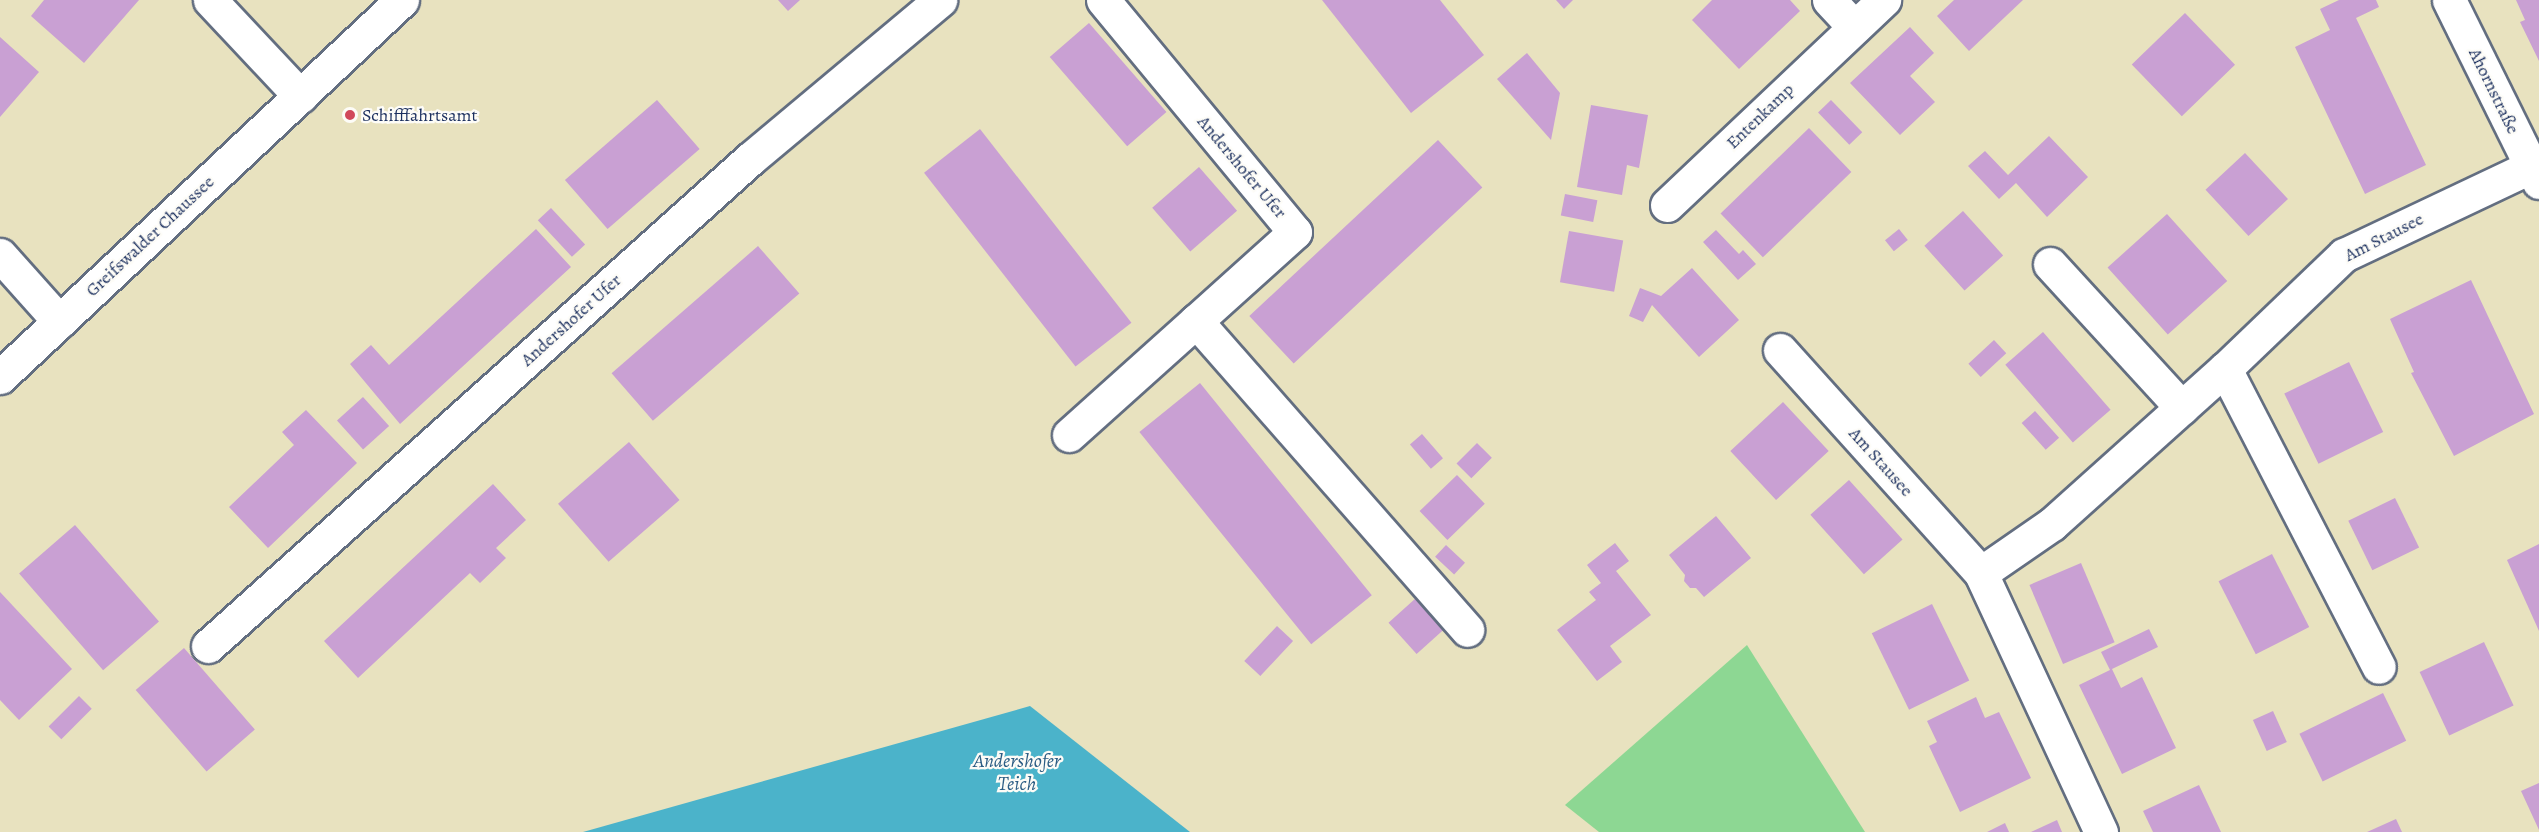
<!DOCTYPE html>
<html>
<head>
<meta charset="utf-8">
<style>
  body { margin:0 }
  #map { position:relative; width:2539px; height:832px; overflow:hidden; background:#e8e2bf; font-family:Alegreya,serif }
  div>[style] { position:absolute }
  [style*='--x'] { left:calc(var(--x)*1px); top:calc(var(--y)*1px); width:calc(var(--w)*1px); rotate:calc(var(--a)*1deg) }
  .green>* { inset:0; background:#8dd793 }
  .water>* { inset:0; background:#4bb3ca }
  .building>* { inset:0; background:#c9a0d3; transform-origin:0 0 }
  .roads { filter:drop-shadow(2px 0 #636e80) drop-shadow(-2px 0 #636e80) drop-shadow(0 2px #636e80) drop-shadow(0 -2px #636e80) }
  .street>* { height:33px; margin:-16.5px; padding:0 16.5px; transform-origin:16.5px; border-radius:16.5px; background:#fff }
  .secondary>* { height:33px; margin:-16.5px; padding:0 16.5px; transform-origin:16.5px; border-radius:16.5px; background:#fff }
  .dots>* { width:16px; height:16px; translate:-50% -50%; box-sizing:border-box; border:3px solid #fdfcf7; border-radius:50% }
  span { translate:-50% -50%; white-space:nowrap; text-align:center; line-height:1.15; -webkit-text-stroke:4.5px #fdfcf7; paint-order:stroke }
  .street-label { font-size:18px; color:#1b2f5e }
  .poi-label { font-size:18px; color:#1b2f5e }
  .left { translate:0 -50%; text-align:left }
  .water-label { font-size:20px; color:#2c5d84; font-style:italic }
</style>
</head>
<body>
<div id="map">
  <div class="green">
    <i style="clip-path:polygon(1747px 645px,1865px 832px,1599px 832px,1565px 805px)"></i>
  </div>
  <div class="water">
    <i style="clip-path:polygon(1030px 706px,1190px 832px,583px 832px)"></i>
  </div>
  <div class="building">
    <i style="clip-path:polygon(44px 0,139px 0,84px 63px,31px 16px)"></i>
    <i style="clip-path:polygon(778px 0,800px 0,788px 11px)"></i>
    <i style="clip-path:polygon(1322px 0,1440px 0,1484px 55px,1411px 113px)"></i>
    <i style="clip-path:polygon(1556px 0,1573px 0,1564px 9px)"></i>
    <i style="clip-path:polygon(1712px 0,1790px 0,1800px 11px,1739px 69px,1692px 20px)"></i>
    <i style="clip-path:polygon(1954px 0,2023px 0,1969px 51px,1937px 16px)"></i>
    <i style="clip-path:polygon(2339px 0,2376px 0,2379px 7px,2356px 18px,2426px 165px,2365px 194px,2295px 47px,2330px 30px,2320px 9px)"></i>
    <i style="clip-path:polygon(2516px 0,2539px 0,2539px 61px,2520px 22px,2525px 20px)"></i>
    <i style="left:2185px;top:13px;width:72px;height:74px;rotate:46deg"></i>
    <i style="left:1089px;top:23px;width:118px;height:52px;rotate:49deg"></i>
    <i style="clip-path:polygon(1910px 27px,1934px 53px,1910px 76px,1935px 102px,1900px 135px,1850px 83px)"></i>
    <i style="clip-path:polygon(0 37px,39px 72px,0 117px)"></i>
    <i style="clip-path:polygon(1527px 53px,1560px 93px,1551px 140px,1497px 79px)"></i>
    <i style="left:657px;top:100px;width:65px;height:122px;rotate:49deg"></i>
    <i style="left:1831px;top:100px;width:45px;height:18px;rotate:46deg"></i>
    <i style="clip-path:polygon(1591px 105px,1648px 115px,1639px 168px,1627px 165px,1622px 195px,1577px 187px)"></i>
    <i style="left:1809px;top:128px;width:61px;height:123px;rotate:46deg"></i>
    <i style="left:980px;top:129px;width:246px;height:71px;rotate:52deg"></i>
    <i style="clip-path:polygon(2049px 136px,2088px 177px,2047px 217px,2016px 183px,1999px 199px,1968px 166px,1985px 151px,2008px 175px)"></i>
    <i style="left:1438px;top:140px;width:65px;height:258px;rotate:47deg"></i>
    <i style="left:2245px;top:153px;width:63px;height:54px;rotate:47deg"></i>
    <i style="left:1199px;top:167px;width:58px;height:62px;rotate:49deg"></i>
    <i style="left:1565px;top:194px;width:33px;height:22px;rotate:11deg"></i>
    <i style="left:551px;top:208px;width:50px;height:18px;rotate:47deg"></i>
    <i style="left:1963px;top:211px;width:60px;height:52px;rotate:48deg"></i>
    <i style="left:2167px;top:214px;width:90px;height:80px;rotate:48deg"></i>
    <i style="clip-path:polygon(536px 229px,571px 267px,400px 424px,350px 364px,371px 345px,389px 365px)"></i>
    <i style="left:1899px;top:229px;width:14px;height:18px;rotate:51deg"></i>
    <i style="clip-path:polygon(1716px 230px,1739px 254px,1743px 250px,1756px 264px,1738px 280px,1703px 242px)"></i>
    <i style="left:1569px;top:231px;width:55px;height:52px;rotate:10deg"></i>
    <i style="left:758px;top:246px;width:63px;height:194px;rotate:49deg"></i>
    <i style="clip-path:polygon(1692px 268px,1739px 320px,1699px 357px,1652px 305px,1643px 322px,1629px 316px,1640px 288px,1661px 296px)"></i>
    <i style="clip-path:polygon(2471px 280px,2534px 414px,2454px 456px,2411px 373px,2414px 372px,2390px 319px)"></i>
    <i style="left:2043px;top:332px;width:103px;height:50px;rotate:49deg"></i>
    <i style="left:1994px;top:340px;width:18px;height:35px;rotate:47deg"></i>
    <i style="left:2349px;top:362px;width:78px;height:72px;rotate:64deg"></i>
    <i style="left:1200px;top:383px;width:273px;height:78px;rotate:51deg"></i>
    <i style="left:363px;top:397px;width:39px;height:35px;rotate:48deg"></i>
    <i style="left:1783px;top:402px;width:67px;height:72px;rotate:47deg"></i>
    <i style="clip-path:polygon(306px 410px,357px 463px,268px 548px,229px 507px,294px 445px,282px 432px)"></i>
    <i style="left:2035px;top:411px;width:36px;height:18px;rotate:48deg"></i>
    <i style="left:1422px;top:434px;width:32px;height:16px;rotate:49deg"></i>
    <i style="left:629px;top:442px;width:77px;height:94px;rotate:49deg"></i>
    <i style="left:1477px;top:443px;width:21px;height:29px;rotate:45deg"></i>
    <i style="left:1457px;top:475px;width:40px;height:52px;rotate:46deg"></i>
    <i style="left:1849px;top:480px;width:80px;height:52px;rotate:48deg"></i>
    <i style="clip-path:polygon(493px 484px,526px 520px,496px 548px,506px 558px,480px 583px,470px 573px,358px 678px,324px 641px)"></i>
    <i style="left:2395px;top:498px;width:55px;height:52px;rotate:64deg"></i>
    <i style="clip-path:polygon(1716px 516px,1751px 558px,1704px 597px,1696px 588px,1690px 588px,1684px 581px,1685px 575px,1669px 555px)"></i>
    <i style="left:75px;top:525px;width:128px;height:74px;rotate:49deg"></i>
    <i style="clip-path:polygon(1615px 543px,1629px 561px,1616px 571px,1651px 615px,1610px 646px,1622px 662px,1597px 681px,1557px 630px,1596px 600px,1589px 592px,1601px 583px,1587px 565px)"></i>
    <i style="clip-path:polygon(2539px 544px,2539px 631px,2507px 560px)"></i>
    <i style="left:1446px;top:545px;width:26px;height:16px;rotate:43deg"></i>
    <i style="left:2272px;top:554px;width:82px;height:60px;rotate:63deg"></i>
    <i style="left:2081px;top:563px;width:86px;height:56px;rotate:67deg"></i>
    <i style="clip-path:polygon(0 592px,72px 669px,19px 720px,0 700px)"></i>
    <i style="left:1416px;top:598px;width:42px;height:37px;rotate:48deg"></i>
    <i style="left:1932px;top:604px;width:85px;height:67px;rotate:64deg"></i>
    <i style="left:1277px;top:626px;width:22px;height:48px;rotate:43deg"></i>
    <i style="clip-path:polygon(2149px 629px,2158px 647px,2112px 669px,2121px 688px,2142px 677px,2176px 748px,2122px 774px,2079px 685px,2110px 670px,2101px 652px)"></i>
    <i style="left:2484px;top:642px;width:70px;height:71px;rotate:65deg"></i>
    <i style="left:184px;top:648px;width:108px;height:64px;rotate:49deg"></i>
    <i style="left:2383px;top:693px;width:53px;height:93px;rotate:64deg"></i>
    <i style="left:79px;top:696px;width:18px;height:43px;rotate:45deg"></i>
    <i style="clip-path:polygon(1976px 697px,1985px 718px,1999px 712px,2031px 778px,1960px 812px,1929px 746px,1937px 742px,1927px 721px)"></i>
    <i style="left:2273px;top:711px;width:34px;height:22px;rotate:66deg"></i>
    <i style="clip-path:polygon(2539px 783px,2539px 830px,2521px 791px)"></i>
    <i style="clip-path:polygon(2199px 785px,2221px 832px,2153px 832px,2143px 811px)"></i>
    <i style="clip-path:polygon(2396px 819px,2402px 832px,2367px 832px)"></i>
    <i style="clip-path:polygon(2057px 820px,2062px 832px,2031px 832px)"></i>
    <i style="clip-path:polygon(2005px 823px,2009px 832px,1987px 832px)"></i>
  </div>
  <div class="roads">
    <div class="street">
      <i style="--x:210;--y:0;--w:132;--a:46.8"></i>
      <i style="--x:1103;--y:0;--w:301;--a:50.4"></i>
      <i style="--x:1295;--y:232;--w:133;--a:138"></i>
      <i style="--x:1196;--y:321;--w:411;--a:48.7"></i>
      <i style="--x:1829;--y:0;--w:37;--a:47"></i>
      <i style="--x:2449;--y:0;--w:203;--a:63.7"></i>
      <i style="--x:1667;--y:205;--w:299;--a:-43.4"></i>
      <i style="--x:0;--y:255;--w:89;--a:48.2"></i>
      <i style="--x:2050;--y:264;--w:195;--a:47.5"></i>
      <i style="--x:1780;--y:350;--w:300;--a:48"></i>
      <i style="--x:2225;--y:369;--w:335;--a:62.7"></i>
      <i style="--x:1069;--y:435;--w:171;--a:-41.9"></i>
      <i style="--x:208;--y:646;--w:729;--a:-41.94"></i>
      <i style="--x:750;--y:159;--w:248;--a:-39.9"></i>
      <i style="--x:2101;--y:832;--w:285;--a:-114.9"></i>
      <i style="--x:1981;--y:573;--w:86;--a:-34.6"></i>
      <i style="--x:2052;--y:524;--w:232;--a:-41.9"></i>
      <i style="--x:2225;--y:369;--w:165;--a:-43.8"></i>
      <i style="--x:2344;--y:255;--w:216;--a:-25.3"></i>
    </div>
    <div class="secondary">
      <i style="--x:0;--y:377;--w:551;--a:-43.16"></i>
    </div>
  </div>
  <div class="dots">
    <i style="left:350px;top:115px;background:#d1495b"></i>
  </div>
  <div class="street-label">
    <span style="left:2494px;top:91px;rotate:64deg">Ahornstraße</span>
    <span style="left:1760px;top:116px;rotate:-44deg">Entenkamp</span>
    <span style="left:1242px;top:167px;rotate:50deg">Andershofer Ufer</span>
    <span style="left:150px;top:236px;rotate:-43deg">Greifswalder Chaussee</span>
    <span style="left:2384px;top:237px;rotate:-27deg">Am Stausee</span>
    <span style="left:571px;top:320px;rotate:-42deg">Andershofer Ufer</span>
    <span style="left:1881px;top:462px;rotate:48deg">Am Stausee</span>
  </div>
  <div class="poi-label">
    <span class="left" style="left:362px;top:115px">Schifffahrtsamt</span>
  </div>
  <div class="water-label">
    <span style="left:1017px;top:772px">Andershofer<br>Teich</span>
  </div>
</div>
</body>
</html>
